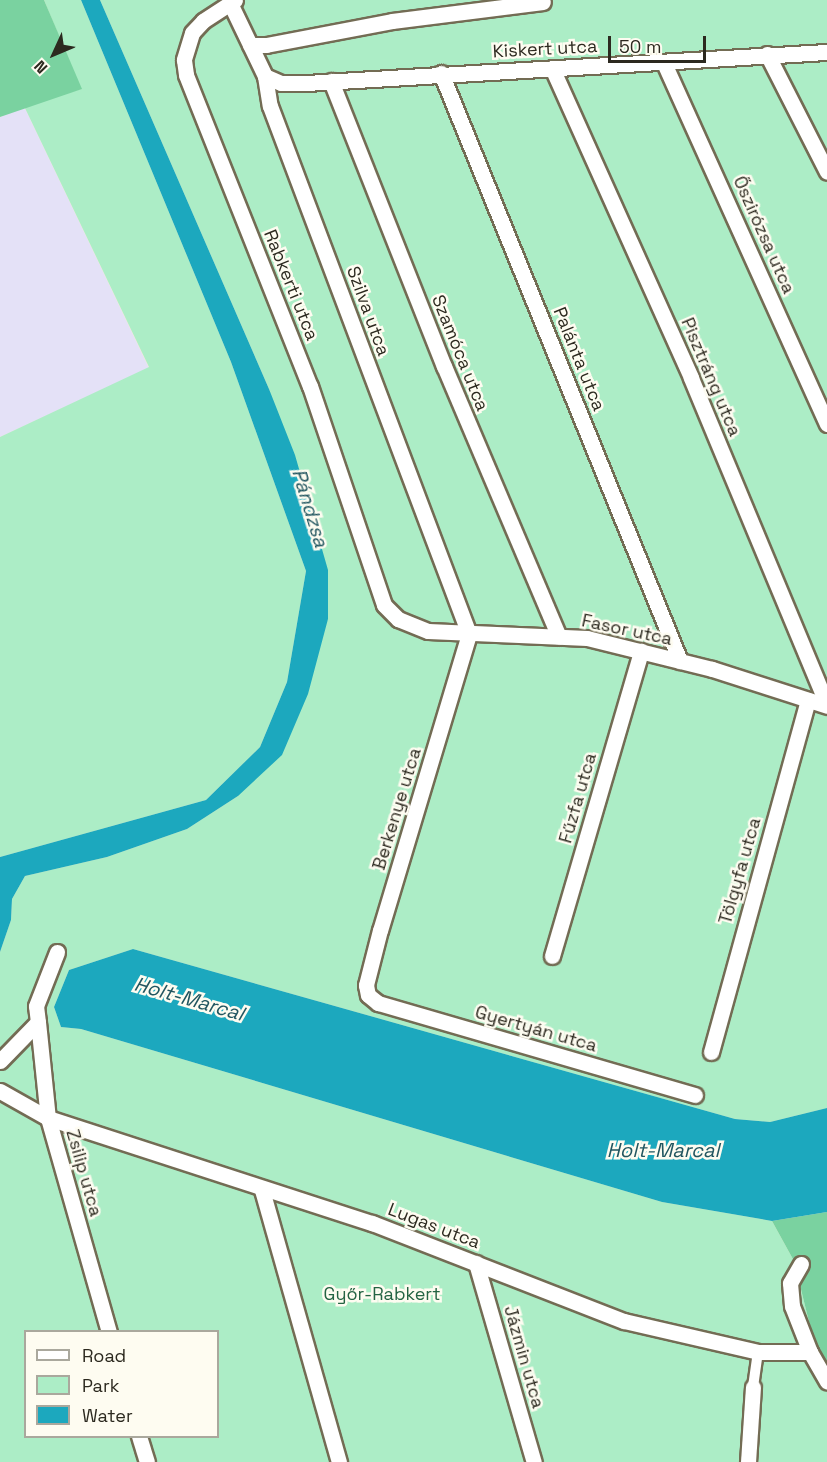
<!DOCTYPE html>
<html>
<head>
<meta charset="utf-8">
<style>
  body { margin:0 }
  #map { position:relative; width:827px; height:1462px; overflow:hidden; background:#f5eed3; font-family:"Space Grotesk",sans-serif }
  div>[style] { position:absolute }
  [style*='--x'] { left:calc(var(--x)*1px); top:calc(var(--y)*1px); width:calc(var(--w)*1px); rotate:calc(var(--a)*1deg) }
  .industrial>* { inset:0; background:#e4e1f7 }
  .green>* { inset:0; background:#acedc6 }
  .forest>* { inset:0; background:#7ad2a0 }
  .water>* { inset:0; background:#1ca8be }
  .roads { filter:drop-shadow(2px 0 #736c54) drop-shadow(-2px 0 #736c54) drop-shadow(0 2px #736c54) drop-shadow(0 -2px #736c54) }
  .pedestrian>* { height:10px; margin:-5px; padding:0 5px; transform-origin:5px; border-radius:5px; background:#fff }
  .minor>* { height:15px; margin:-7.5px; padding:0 7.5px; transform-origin:7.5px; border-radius:7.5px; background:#fff }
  span { translate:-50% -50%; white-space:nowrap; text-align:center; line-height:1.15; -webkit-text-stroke:5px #fefcf1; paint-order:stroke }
  .street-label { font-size:18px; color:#2c291f }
  .park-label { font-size:18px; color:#246443 }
  .water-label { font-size:20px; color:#225660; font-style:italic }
  .legend { position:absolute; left:24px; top:1330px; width:195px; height:108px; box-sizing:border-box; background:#fefcf1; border:2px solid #aaa89d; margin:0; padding:8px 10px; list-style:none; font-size:18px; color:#2c291f }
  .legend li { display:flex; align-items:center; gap:12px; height:30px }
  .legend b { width:30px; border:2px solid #aaa89d }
  .north { position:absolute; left:24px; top:24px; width:60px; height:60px; -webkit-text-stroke:4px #fefcf1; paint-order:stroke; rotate:226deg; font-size:16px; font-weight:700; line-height:24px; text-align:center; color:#2c291f }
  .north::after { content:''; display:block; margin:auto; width:21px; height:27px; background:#2c291f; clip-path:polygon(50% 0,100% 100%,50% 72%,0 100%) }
  .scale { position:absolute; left:608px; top:36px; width:98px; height:27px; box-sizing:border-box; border:3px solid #2c291f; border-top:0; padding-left:8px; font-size:18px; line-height:21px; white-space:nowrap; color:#2c291f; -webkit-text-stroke:4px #fefcf1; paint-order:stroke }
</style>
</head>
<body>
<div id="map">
  <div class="industrial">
    <i style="clip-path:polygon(24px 106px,149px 368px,0 437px,0 117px)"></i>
  </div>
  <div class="green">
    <i style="clip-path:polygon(44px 0,81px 0,231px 362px,306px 571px,287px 682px,260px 747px,206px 800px,0 857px,0 437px,149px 367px,24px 106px,81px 89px)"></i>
    <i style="clip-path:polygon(evenodd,100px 0,827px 0,827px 1108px,770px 1122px,735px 1119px,133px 949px,69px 970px,54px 1007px,61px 1027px,81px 1029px,662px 1202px,772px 1221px,794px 1261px,814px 1342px,827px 1363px,827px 1462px,0 1462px,0 952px,11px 920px,12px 899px,25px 876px,107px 857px,187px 829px,238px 796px,328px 619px,269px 389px,100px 0,26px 1332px,218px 1332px,218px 1436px,26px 1436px,26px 1332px)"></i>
  </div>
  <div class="forest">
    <i style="clip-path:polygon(0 0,44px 0,82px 89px,0 117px)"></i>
    <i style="clip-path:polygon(827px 1212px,827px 1363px,814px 1342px,794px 1261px,772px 1221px)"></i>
  </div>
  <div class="water">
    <i style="clip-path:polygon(81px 0,100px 0,269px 389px,295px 455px,328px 570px,328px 619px,308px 694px,282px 755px,238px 796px,187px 829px,107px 857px,25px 876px,12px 899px,11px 920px,0 952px,0 857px,206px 800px,260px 747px,287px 682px,306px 571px,231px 362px)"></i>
    <i style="clip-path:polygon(133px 949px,735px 1119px,770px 1122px,827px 1108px,827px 1212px,772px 1221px,662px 1202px,81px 1029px,61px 1027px,54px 1007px,69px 970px)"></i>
  </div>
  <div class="roads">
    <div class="pedestrian">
      <i style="--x:753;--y:1387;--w:35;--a:-82"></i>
    </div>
    <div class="minor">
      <i style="--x:235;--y:0;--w:38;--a:147"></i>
      <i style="--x:203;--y:21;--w:16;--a:133"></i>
      <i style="--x:192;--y:33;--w:28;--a:107"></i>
      <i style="--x:184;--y:60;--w:15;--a:82"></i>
      <i style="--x:186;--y:75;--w:335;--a:68.3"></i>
      <i style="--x:310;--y:386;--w:231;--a:71.3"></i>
      <i style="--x:384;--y:605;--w:20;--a:45"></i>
      <i style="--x:398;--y:619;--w:32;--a:22"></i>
      <i style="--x:428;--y:631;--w:159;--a:2.5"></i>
      <i style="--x:587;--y:638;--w:129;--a:13.9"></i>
      <i style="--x:712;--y:669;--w:121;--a:17.8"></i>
      <i style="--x:230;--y:3;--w:81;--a:64.4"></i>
      <i style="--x:265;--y:76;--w:30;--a:81"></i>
      <i style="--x:270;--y:106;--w:564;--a:69.35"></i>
      <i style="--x:469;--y:634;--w:309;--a:106.7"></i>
      <i style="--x:380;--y:930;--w:57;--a:104.3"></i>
      <i style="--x:366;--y:985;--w:10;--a:79"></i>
      <i style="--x:368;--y:995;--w:13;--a:39"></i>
      <i style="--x:378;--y:1003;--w:330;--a:16.2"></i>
      <i style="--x:250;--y:45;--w:16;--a:0"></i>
      <i style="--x:266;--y:45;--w:128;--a:-10.8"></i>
      <i style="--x:392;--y:21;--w:152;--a:-7.2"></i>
      <i style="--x:767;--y:54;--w:132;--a:63"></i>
      <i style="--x:664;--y:63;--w:396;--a:65.7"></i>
      <i style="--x:552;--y:68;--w:340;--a:65.8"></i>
      <i style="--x:691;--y:378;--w:354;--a:67.4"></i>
      <i style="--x:441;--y:73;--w:635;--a:67.88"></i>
      <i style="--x:265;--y:76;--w:17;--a:24"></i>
      <i style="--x:281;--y:83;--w:25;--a:0"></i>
      <i style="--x:306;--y:83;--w:522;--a:-3.41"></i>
      <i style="--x:331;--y:81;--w:307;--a:68.4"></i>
      <i style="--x:444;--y:366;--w:294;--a:67"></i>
      <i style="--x:552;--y:956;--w:318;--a:-73.7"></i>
      <i style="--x:38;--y:1022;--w:97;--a:84.1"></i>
      <i style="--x:48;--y:1118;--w:223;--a:74.1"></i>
      <i style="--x:711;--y:1052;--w:365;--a:-74.6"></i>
      <i style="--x:0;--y:1061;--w:54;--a:-45.7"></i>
      <i style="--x:38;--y:1022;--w:16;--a:-97"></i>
      <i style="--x:36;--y:1006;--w:58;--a:-68.7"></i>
      <i style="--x:0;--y:1091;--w:55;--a:29.4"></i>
      <i style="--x:48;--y:1118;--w:341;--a:18"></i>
      <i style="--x:372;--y:1223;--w:270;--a:21.3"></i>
      <i style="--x:624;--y:1321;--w:138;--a:13"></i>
      <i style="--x:758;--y:1352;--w:52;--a:0"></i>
      <i style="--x:262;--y:1190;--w:283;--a:74.2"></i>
      <i style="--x:476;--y:1263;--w:207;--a:73.8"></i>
      <i style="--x:801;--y:1264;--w:22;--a:120"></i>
      <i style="--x:790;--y:1283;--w:23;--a:85"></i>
      <i style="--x:792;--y:1306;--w:49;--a:68.6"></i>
      <i style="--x:810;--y:1352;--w:34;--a:60"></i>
      <i style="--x:139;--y:1436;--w:27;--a:73"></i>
      <i style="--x:748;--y:1462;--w:75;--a:-86.2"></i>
    </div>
  </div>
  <div class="street-label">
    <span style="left:545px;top:49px;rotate:-3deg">Kiskert utca</span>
    <span style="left:764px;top:235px;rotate:66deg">Őszirózsa utca</span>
    <span style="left:291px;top:285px;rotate:68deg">Rabkerti utca</span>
    <span style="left:368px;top:311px;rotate:70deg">Szilva utca</span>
    <span style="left:460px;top:353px;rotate:68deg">Szamóca utca</span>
    <span style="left:579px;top:359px;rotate:68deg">Palánta utca</span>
    <span style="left:711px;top:377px;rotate:67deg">Pisztráng utca</span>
    <span style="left:627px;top:630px;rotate:12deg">Fasor utca</span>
    <span style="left:578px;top:798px;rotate:-74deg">Fűzfa utca</span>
    <span style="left:397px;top:809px;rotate:-73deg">Berkenye utca</span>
    <span style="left:740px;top:871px;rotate:-74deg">Tölgyfa utca</span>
    <span style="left:536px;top:1029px;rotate:16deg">Gyertyán utca</span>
    <span style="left:84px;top:1173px;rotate:74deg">Zsilip utca</span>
    <span style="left:434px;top:1226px;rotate:21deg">Lugas utca</span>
    <span style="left:524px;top:1357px;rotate:74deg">Jázmin utca</span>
  </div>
  <div class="park-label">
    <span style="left:382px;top:1294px">Győr-Rabkert</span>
  </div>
  <div class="water-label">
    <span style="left:310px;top:508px;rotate:73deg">Pándzsa</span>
    <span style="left:189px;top:999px;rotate:16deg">Holt-Marcal</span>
    <span style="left:663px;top:1150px">Holt-Marcal</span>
  </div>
  <ul class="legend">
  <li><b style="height:8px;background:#fff"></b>Road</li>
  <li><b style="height:16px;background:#acedc6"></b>Park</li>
  <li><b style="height:16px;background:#1ca8be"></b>Water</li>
  </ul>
  <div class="north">N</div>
  <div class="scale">50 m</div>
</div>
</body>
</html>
